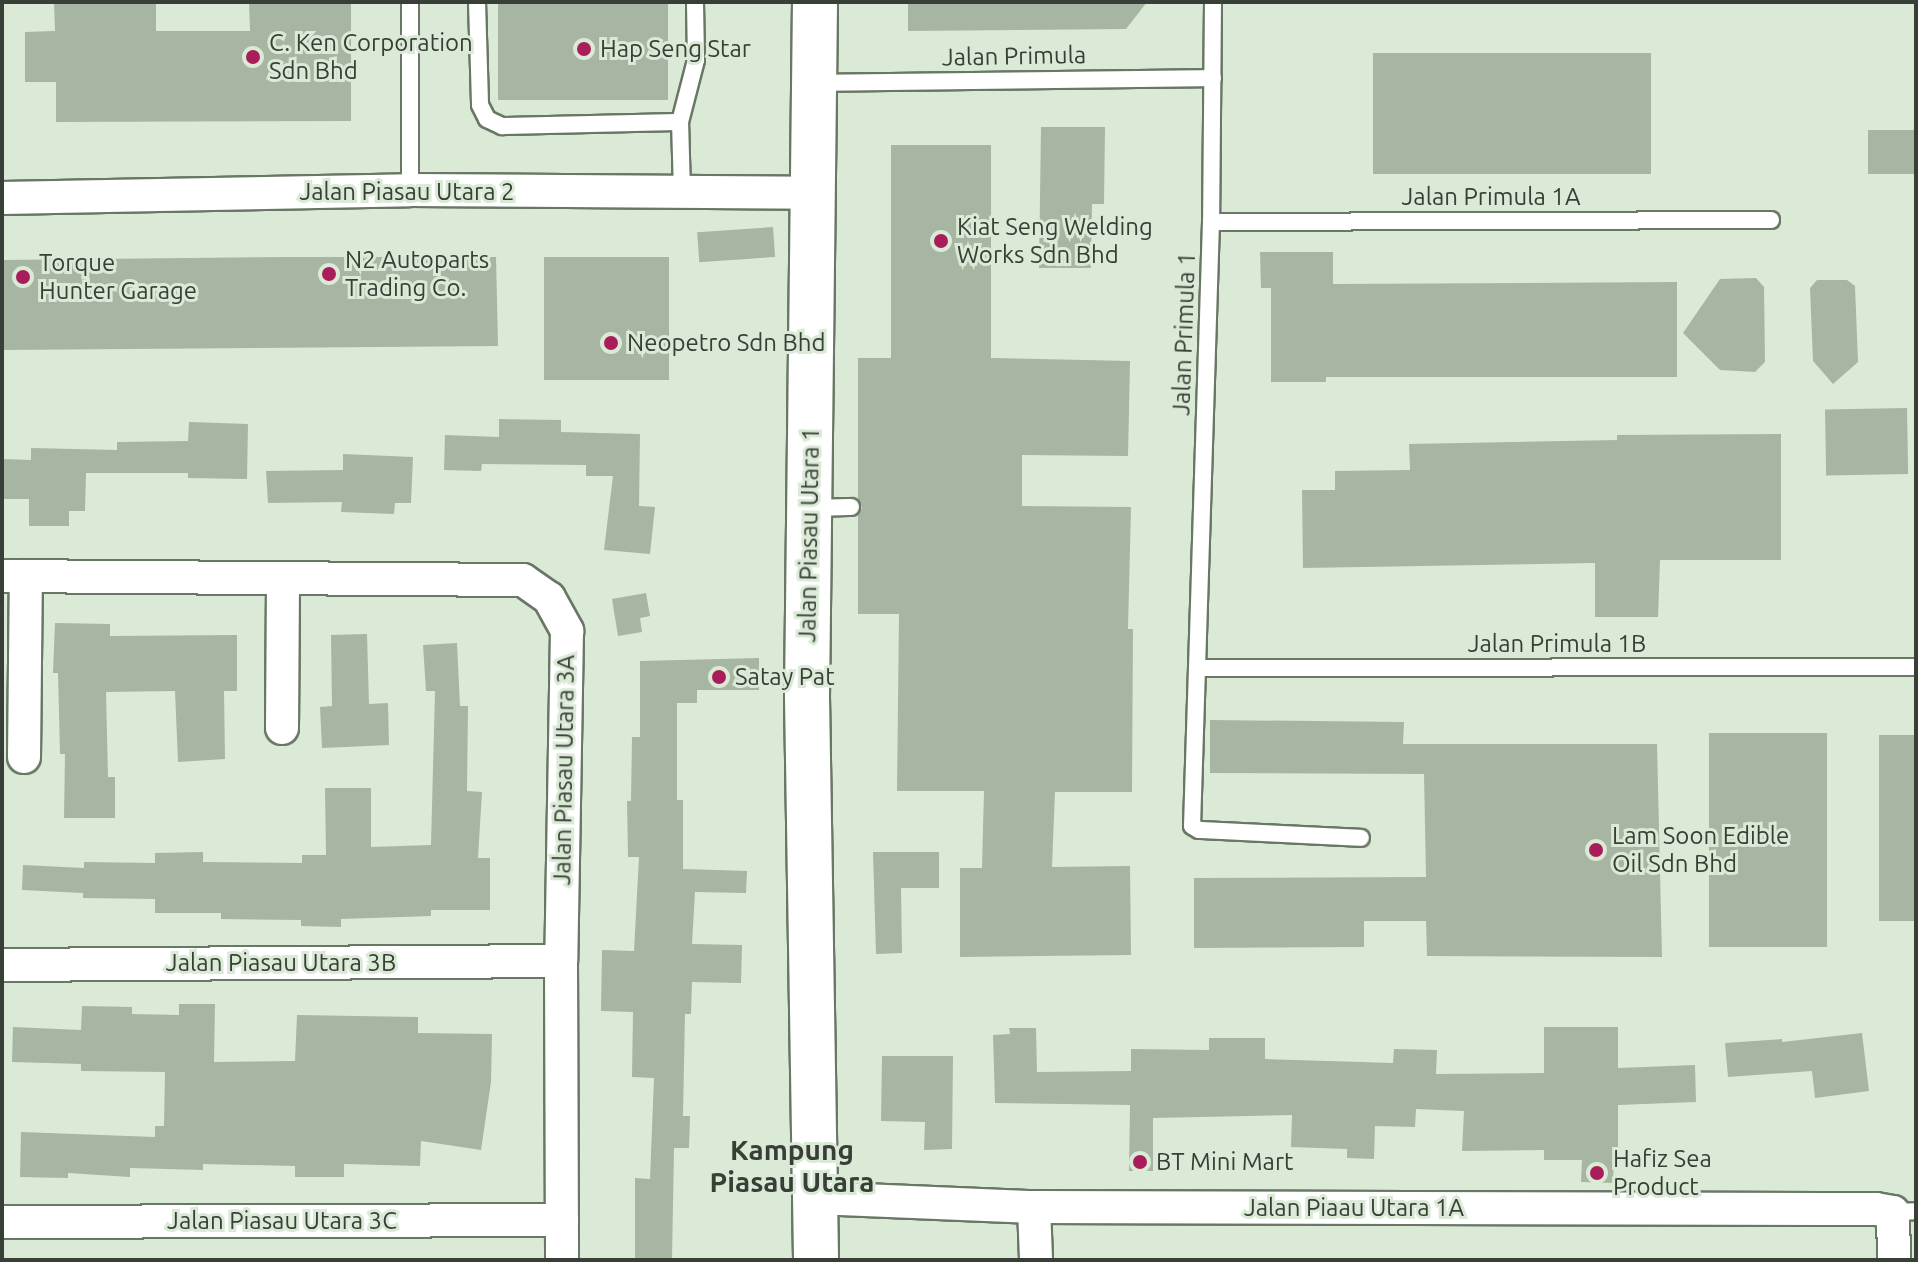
<!DOCTYPE html>
<html>
<head>
<meta charset="utf-8">
<style>
  body { margin:0 }
  #map { position:relative; width:1918px; height:1262px; overflow:hidden; background:#daead6; font-family:Ubuntu,sans-serif }
  div>[style] { position:absolute }
  [style*='--x'] { left:calc(var(--x)*1px); top:calc(var(--y)*1px); width:calc(var(--w)*1px); rotate:calc(var(--a)*1deg) }
  .building>* { inset:0; background:#a6b6a2; transform-origin:0 0 }
  .roads { filter:drop-shadow(2px 0 #697765) drop-shadow(-2px 0 #697765) drop-shadow(0 2px #697765) drop-shadow(0 -2px #697765) }
  .lane>* { height:16px; margin:-8px; padding:0 8px; transform-origin:8px; border-radius:8px; background:#fff }
  .street>* { height:32px; margin:-16px; padding:0 16px; transform-origin:16px; border-radius:16px; background:#fff }
  .secondary>* { height:44px; margin:-22px; padding:0 22px; transform-origin:22px; border-radius:22px; background:#fff }
  .dots>* { width:22px; height:22px; translate:-50% -50%; box-sizing:border-box; border:4px solid #daead6; border-radius:50% }
  span { translate:-50% -50%; white-space:nowrap; text-align:center; line-height:1.15; -webkit-text-stroke:6px #daead6; paint-order:stroke }
  .poi-label { font-size:24px; color:#383f37 }
  .left { translate:0 -50%; text-align:left }
  .street-label { font-size:24px; color:#383f37 }
  .quarter-label { font-size:28px; color:#383f37; font-weight:700 }
  .frame { position:absolute; inset:0; border:4px solid #383f37; pointer-events:none }
</style>
</head>
<body>
<div id="map">
  <div class="building">
    <i style="clip-path:polygon(54px 2px,156px 2px,156px 31px,250px 31px,249px 2px,351px 2px,351px 121px,56px 122px,56px 82px,25px 82px,25px 32px,55px 31px)"></i>
    <i style="left:498px;top:2px;width:170px;height:98px"></i>
    <i style="clip-path:polygon(908px 2px,1147px 2px,1126px 29px,908px 31px)"></i>
    <i style="left:1373px;top:53px;width:278px;height:121px"></i>
    <i style="clip-path:polygon(1041px 127px,1105px 127px,1104px 204px,1092px 204px,1091px 268px,1039px 268px)"></i>
    <i style="left:1916px;top:130px;width:44px;height:48px;rotate:90deg"></i>
    <i style="clip-path:polygon(891px 145px,991px 145px,991px 358px,1130px 361px,1128px 456px,1022px 455px,1022px 506px,1131px 507px,1128px 629px,1133px 629px,1132px 792px,1055px 792px,1052px 867px,1130px 866px,1131px 955px,960px 957px,960px 868px,982px 868px,984px 791px,897px 791px,899px 614px,858px 614px,858px 515px,862px 508px,858px 499px,858px 358px,891px 358px)"></i>
    <i style="left:773px;top:227px;width:30px;height:76px;rotate:86deg"></i>
    <i style="clip-path:polygon(1260px 252px,1333px 252px,1333px 284px,1677px 282px,1677px 377px,1326px 377px,1326px 382px,1271px 382px,1271px 288px,1261px 288px)"></i>
    <i style="clip-path:polygon(286px 257px,496px 257px,498px 346px,2px 350px,2px 260px)"></i>
    <i style="left:669px;top:257px;width:123px;height:125px;rotate:90deg"></i>
    <i style="clip-path:polygon(1756px 278px,1764px 287px,1765px 362px,1755px 372px,1720px 370px,1683px 333px,1720px 279px)"></i>
    <i style="clip-path:polygon(1817px 280px,1847px 280px,1855px 286px,1858px 362px,1833px 384px,1813px 361px,1810px 288px)"></i>
    <i style="left:1907px;top:408px;width:66px;height:82px;rotate:89deg"></i>
    <i style="clip-path:polygon(499px 419px,561px 420px,561px 432px,640px 434px,639px 506px,655px 507px,650px 554px,604px 550px,613px 476px,586px 476px,586px 465px,482px 464px,481px 471px,444px 470px,445px 435px,499px 437px)"></i>
    <i style="clip-path:polygon(189px 422px,248px 424px,247px 479px,188px 478px,188px 473px,86px 473px,85px 511px,69px 511px,69px 526px,29px 526px,29px 499px,2px 499px,2px 459px,31px 460px,31px 448px,117px 450px,117px 442px,188px 441px)"></i>
    <i style="clip-path:polygon(1781px 434px,1781px 560px,1660px 560px,1658px 617px,1595px 617px,1595px 563px,1303px 568px,1302px 490px,1335px 490px,1335px 471px,1410px 470px,1409px 444px,1617px 440px,1617px 435px)"></i>
    <i style="clip-path:polygon(343px 454px,413px 457px,411px 503px,395px 503px,394px 514px,341px 512px,342px 502px,268px 503px,266px 471px,343px 470px)"></i>
    <i style="clip-path:polygon(646px 593px,650px 616px,640px 618px,642px 632px,618px 636px,612px 599px)"></i>
    <i style="clip-path:polygon(55px 623px,110px 624px,110px 636px,237px 635px,237px 691px,224px 691px,225px 759px,178px 762px,175px 691px,106px 692px,108px 777px,115px 777px,115px 818px,64px 818px,65px 754px,60px 754px,58px 673px,53px 673px)"></i>
    <i style="clip-path:polygon(367px 634px,369px 704px,388px 703px,389px 745px,322px 748px,320px 707px,332px 706px,331px 635px)"></i>
    <i style="clip-path:polygon(457px 643px,460px 706px,468px 706px,467px 791px,482px 792px,478px 858px,490px 858px,490px 910px,431px 910px,431px 916px,341px 919px,341px 927px,301px 926px,301px 920px,221px 919px,221px 913px,155px 913px,155px 899px,83px 898px,83px 893px,22px 890px,23px 865px,84px 868px,84px 862px,155px 863px,155px 853px,203px 852px,203px 862px,302px 863px,302px 855px,326px 855px,325px 788px,371px 788px,371px 847px,431px 845px,435px 691px,426px 691px,423px 645px)"></i>
    <i style="clip-path:polygon(759px 658px,759px 690px,697px 690px,697px 703px,677px 703px,677px 800px,683px 800px,683px 869px,747px 871px,746px 893px,695px 892px,692px 944px,742px 945px,741px 983px,692px 982px,691px 1014px,685px 1014px,683px 1116px,690px 1116px,689px 1148px,674px 1148px,672px 1260px,635px 1260px,635px 1178px,650px 1179px,654px 1078px,632px 1077px,633px 1012px,601px 1011px,602px 950px,634px 951px,639px 857px,628px 857px,627px 801px,631px 801px,632px 737px,640px 737px,640px 661px)"></i>
    <i style="clip-path:polygon(1210px 720px,1404px 722px,1403px 744px,1657px 744px,1662px 957px,1427px 956px,1426px 921px,1364px 921px,1364px 947px,1194px 948px,1194px 878px,1426px 877px,1424px 774px,1210px 773px)"></i>
    <i style="left:1827px;top:733px;width:214px;height:118px;rotate:90deg"></i>
    <i style="left:1879px;top:735px;width:37px;height:186px"></i>
    <i style="clip-path:polygon(873px 852px,939px 852px,939px 888px,901px 888px,902px 953px,876px 954px)"></i>
    <i style="clip-path:polygon(179px 1004px,215px 1004px,214px 1062px,295px 1061px,297px 1015px,418px 1017px,418px 1033px,492px 1034px,491px 1082px,481px 1150px,421px 1141px,420px 1166px,344px 1164px,344px 1177px,295px 1177px,295px 1166px,203px 1164px,203px 1170px,130px 1168px,130px 1177px,68px 1173px,68px 1178px,20px 1177px,21px 1132px,155px 1137px,155px 1126px,164px 1126px,165px 1072px,81px 1071px,81px 1064px,12px 1062px,13px 1027px,81px 1030px,82px 1006px,132px 1007px,132px 1014px,179px 1015px)"></i>
    <i style="clip-path:polygon(1544px 1027px,1618px 1027px,1618px 1068px,1695px 1065px,1696px 1102px,1618px 1105px,1618px 1160px,1614px 1160px,1613px 1183px,1581px 1182px,1582px 1160px,1544px 1160px,1544px 1150px,1462px 1151px,1464px 1111px,1416px 1109px,1415px 1127px,1375px 1126px,1374px 1159px,1347px 1158px,1347px 1149px,1291px 1147px,1292px 1115px,1153px 1118px,1153px 1171px,1129px 1171px,1130px 1105px,995px 1103px,993px 1035px,1010px 1034px,1009px 1028px,1036px 1028px,1037px 1072px,1131px 1071px,1131px 1049px,1209px 1050px,1209px 1038px,1265px 1038px,1265px 1059px,1393px 1063px,1394px 1049px,1437px 1050px,1436px 1074px,1544px 1073px)"></i>
    <i style="clip-path:polygon(1862px 1033px,1869px 1091px,1815px 1098px,1812px 1071px,1728px 1077px,1725px 1043px,1782px 1039px,1782px 1042px)"></i>
    <i style="clip-path:polygon(882px 1056px,953px 1056px,952px 1149px,924px 1150px,925px 1122px,881px 1121px)"></i>
  </div>
  <div class="roads">
    <div class="lane">
      <i style="--x:477;--y:2;--w:103;--a:88.3"></i>
      <i style="--x:480;--y:105;--w:16;--a:63"></i>
      <i style="--x:487;--y:119;--w:17;--a:25"></i>
      <i style="--x:502;--y:126;--w:178;--a:-1.3"></i>
      <i style="--x:1213;--y:2;--w:220;--a:90.5"></i>
      <i style="--x:1211;--y:222;--w:604;--a:91.8"></i>
      <i style="--x:1192;--y:826;--w:8;--a:30"></i>
      <i style="--x:1199;--y:830;--w:162;--a:2.8"></i>
      <i style="--x:815;--y:83;--w:398;--a:-0.7"></i>
      <i style="--x:410;--y:190;--w:188;--a:-90"></i>
      <i style="--x:682;--y:192;--w:70;--a:-91.6"></i>
      <i style="--x:680;--y:122;--w:64;--a:-75.5"></i>
      <i style="--x:696;--y:60;--w:58;--a:-91"></i>
      <i style="--x:1211;--y:222;--w:560;--a:-0.2"></i>
      <i style="--x:809;--y:508;--w:42;--a:-1.4"></i>
      <i style="--x:1197;--y:668;--w:719;--a:-0.08"></i>
      <i style="--x:1893;--y:1212;--w:23;--a:-2"></i>
    </div>
    <div class="street">
      <i style="--x:2;--y:198;--w:408;--a:-1.1"></i>
      <i style="--x:410;--y:190;--w:401;--a:0.4"></i>
      <i style="--x:2;--y:576;--w:521;--a:0.44"></i>
      <i style="--x:523;--y:580;--w:32;--a:35"></i>
      <i style="--x:549;--y:598;--w:38;--a:61"></i>
      <i style="--x:567;--y:631;--w:330;--a:91"></i>
      <i style="--x:561;--y:961;--w:299;--a:89.8"></i>
      <i style="--x:282;--y:728;--w:150;--a:-89.6"></i>
      <i style="--x:24;--y:757;--w:181;--a:-89.4"></i>
      <i style="--x:2;--y:965;--w:559;--a:-0.41"></i>
      <i style="--x:816;--y:1198;--w:218;--a:2.4"></i>
      <i style="--x:1034;--y:1207;--w:842;--a:0.14"></i>
      <i style="--x:1876;--y:1209;--w:17;--a:10"></i>
      <i style="--x:1893;--y:1212;--w:48;--a:88.8"></i>
      <i style="--x:1034;--y:1207;--w:53;--a:87.8"></i>
      <i style="--x:2;--y:1222;--w:560;--a:-0.2"></i>
    </div>
    <div class="secondary">
      <i style="--x:815;--y:2;--w:695;--a:90.66"></i>
      <i style="--x:807;--y:697;--w:563;--a:89.08"></i>
    </div>
  </div>
  <div class="dots">
    <i style="left:584px;top:49px;background:#aa1d5b"></i>
    <i style="left:253px;top:57px;background:#aa1d5b"></i>
    <i style="left:941px;top:241px;background:#aa1d5b"></i>
    <i style="left:329px;top:274px;background:#aa1d5b"></i>
    <i style="left:23px;top:277px;background:#aa1d5b"></i>
    <i style="left:611px;top:343px;background:#aa1d5b"></i>
    <i style="left:719px;top:677px;background:#aa1d5b"></i>
    <i style="left:1596px;top:850px;background:#aa1d5b"></i>
    <i style="left:1140px;top:1162px;background:#aa1d5b"></i>
    <i style="left:1597px;top:1173px;background:#aa1d5b"></i>
  </div>
  <div class="poi-label">
    <span class="left" style="left:269px;top:57px">C. Ken Corporation<br>Sdn Bhd</span>
    <span class="left" style="left:600px;top:49px">Hap Seng Star</span>
    <span class="left" style="left:957px;top:241px">Kiat Seng Welding<br>Works Sdn Bhd</span>
    <span class="left" style="left:345px;top:274px">N2 Autoparts<br>Trading Co.</span>
    <span class="left" style="left:39px;top:277px">Torque<br>Hunter Garage</span>
    <span class="left" style="left:627px;top:343px">Neopetro Sdn Bhd</span>
    <span class="left" style="left:735px;top:677px">Satay Pat</span>
    <span class="left" style="left:1612px;top:850px">Lam Soon Edible<br>Oil Sdn Bhd</span>
    <span class="left" style="left:1613px;top:1173px">Hafiz Sea<br>Product</span>
    <span class="left" style="left:1156px;top:1162px">BT Mini Mart</span>
  </div>
  <div class="street-label">
    <span style="left:1014px;top:56px;rotate:-1deg">Jalan Primula</span>
    <span style="left:407px;top:192px">Jalan Piasau Utara 2</span>
    <span style="left:1491px;top:197px">Jalan Primula 1A</span>
    <span style="left:1184px;top:334px;rotate:-88deg">Jalan Primula 1</span>
    <span style="left:809px;top:535px;rotate:-89deg">Jalan Piasau Utara 1</span>
    <span style="left:1557px;top:644px">Jalan Primula 1B</span>
    <span style="left:564px;top:770px;rotate:-89deg">Jalan Piasau Utara 3A</span>
    <span style="left:281px;top:963px">Jalan Piasau Utara 3B</span>
    <span style="left:1354px;top:1208px">Jalan Piaau Utara 1A</span>
    <span style="left:282px;top:1221px">Jalan Piasau Utara 3C</span>
  </div>
  <div class="quarter-label">
    <span style="left:792px;top:1166px">Kampung<br>Piasau Utara</span>
  </div>
  <div class="frame"></div>
</div>
</body>
</html>
